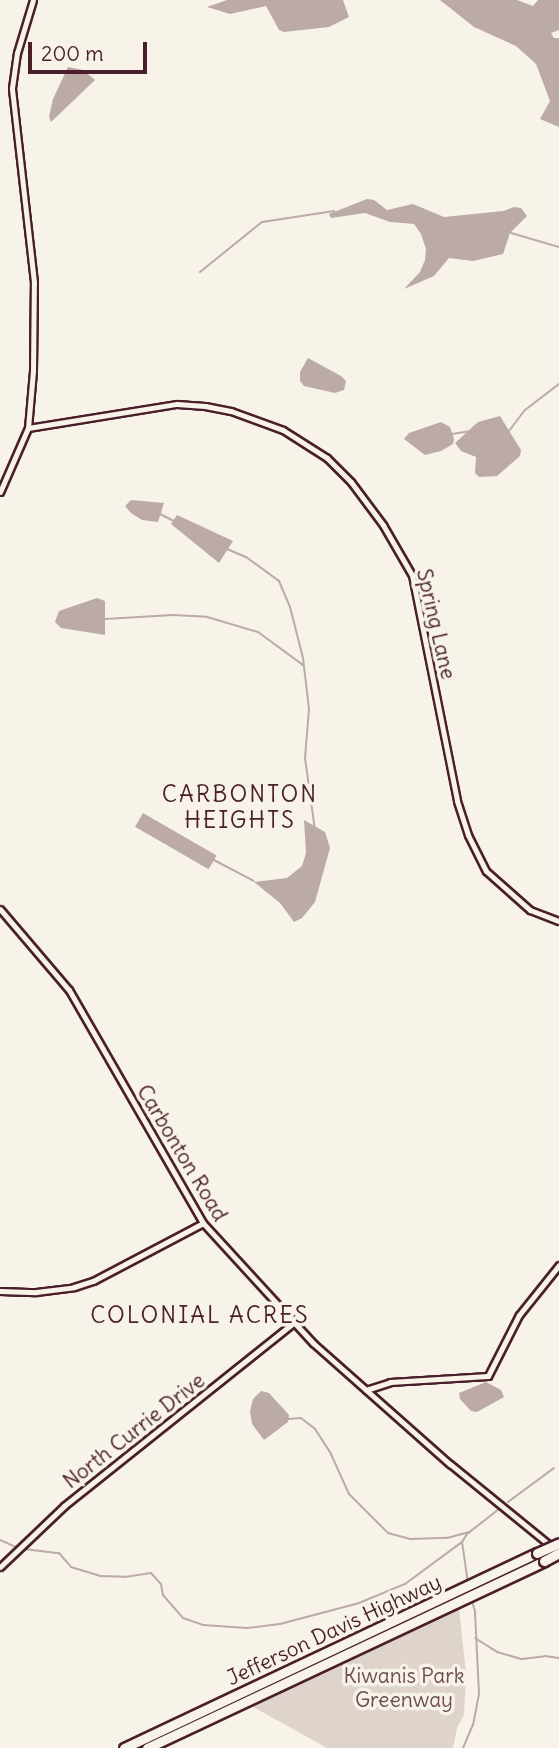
<!DOCTYPE html>
<html>
<head>
<meta charset="utf-8">
<style>
  body { margin:0 }
  #map { position:relative; width:559px; height:1748px; overflow:hidden; background:#f7f3e8; font-family:Delius,sans-serif }
  div>[style] { position:absolute }
  [style*='--x'] { left:calc(var(--x)*1px); top:calc(var(--y)*1px); width:calc(var(--w)*1px); rotate:calc(var(--a)*1deg) }
  .green>* { inset:0; background:#ded4cc }
  .water>* { inset:0; background:#bcaaa7; transform-origin:0 0 }
  .stream>* { height:2px; margin:-1px; padding:0 1px; transform-origin:1px; border-radius:1px; background:#bcaaa7 }
  .roads { filter:drop-shadow(2px 0 #4a1f2b) drop-shadow(-2px 0 #4a1f2b) drop-shadow(0 2px #4a1f2b) drop-shadow(0 -2px #4a1f2b) }
  .minor>* { height:5px; margin:-2.5px; padding:0 2.5px; transform-origin:2.5px; border-radius:2.5px; background:#f7f3e8 }
  .highway>* { height:9px; margin:-4.5px; padding:0 4.5px; transform-origin:4.5px; border-radius:4.5px; background:#f7f3e8 }
  .bridges { filter:drop-shadow(2px 0 #4a1f2b) drop-shadow(-2px 0 #4a1f2b) drop-shadow(0 2px #4a1f2b) drop-shadow(0 -2px #4a1f2b) }
  .highway-bridge>* { height:9px; margin:-4.5px; padding:0 4.5px; transform-origin:4.5px; border-radius:4.5px; background:#f7f3e8 }
  span { translate:-50% -50%; white-space:nowrap; text-align:center; line-height:1.15; -webkit-text-stroke:7px #f7f3e8; paint-order:stroke }
  .street-label { font-size:21px; color:#4a1f2b }
  .park-label { font-size:21px; color:#6f4c53 }
  .neighbourhood-label { font-size:23px; color:#4a1f2b; letter-spacing:2px }
  .scale { position:absolute; left:28px; top:42px; width:119px; height:32px; box-sizing:border-box; border:4px solid #4a1f2b; border-top:0; padding-left:9px; font-size:21px; line-height:24px; white-space:nowrap; color:#4a1f2b; -webkit-text-stroke:5px #f7f3e8; paint-order:stroke }
</style>
</head>
<body>
<div id="map">
  <div class="green">
    <i style="clip-path:polygon(458px 1598px,466px 1674px,464px 1715px,457px 1728px,453px 1748px,327px 1748px,237px 1698px)"></i>
  </div>
  <div class="water">
    <i style="clip-path:polygon(227px 0,343px 0,349px 17px,329px 27px,284px 32px,279px 30px,266px 6px,230px 14px,207px 7px)"></i>
    <i style="clip-path:polygon(440px 0,517px 0,533px 6px,538px 0,559px 0,559px 30px,551px 33px,554px 38px,559px 38px,559px 127px,540px 119px,550px 101px,536px 64px,516px 46px,474px 27px)"></i>
    <i style="clip-path:polygon(68px 67px,83px 70px,95px 80px,51px 122px,49px 117px,53px 99px)"></i>
    <i style="clip-path:polygon(367px 199px,374px 200px,387px 210px,413px 204px,444px 217px,503px 211px,514px 207px,521px 208px,527px 216px,510px 233px,503px 254px,473px 261px,449px 258px,434px 276px,404px 289px,420px 272px,425px 260px,426px 249px,421px 234px,414px 224px,390px 222px,365px 213px,331px 218px,329px 214px)"></i>
    <i style="clip-path:polygon(308px 358px,341px 376px,346px 381px,344px 390px,335px 393px,304px 386px,300px 381px,300px 372px)"></i>
    <i style="clip-path:polygon(500px 416px,521px 450px,520px 456px,497px 476px,479px 477px,475px 473px,476px 457px,461px 451px,455px 443px,478px 422px)"></i>
    <i style="clip-path:polygon(441px 422px,450px 427px,454px 439px,453px 444px,441px 451px,425px 455px,404px 439px,409px 433px)"></i>
    <i style="clip-path:polygon(131px 500px,164px 503px,158px 522px,142px 520px,131px 513px,125px 506px)"></i>
    <i style="clip-path:polygon(177px 515px,233px 541px,219px 563px,171px 524px)"></i>
    <i style="clip-path:polygon(97px 598px,105px 601px,105px 635px,61px 628px,55px 622px,59px 611px)"></i>
    <i style="left:143px;top:813px;width:85px;height:16px;rotate:30deg"></i>
    <i style="clip-path:polygon(304px 820px,325px 832px,330px 848px,315px 902px,302px 918px,294px 922px,280px 903px,254px 882px,287px 878px,302px 866px,306px 853px)"></i>
    <i style="clip-path:polygon(486px 1382px,501px 1390px,504px 1397px,477px 1412px,471px 1411px,460px 1399px,459px 1393px)"></i>
    <i style="clip-path:polygon(261px 1391px,269px 1393px,289px 1415px,288px 1422px,264px 1440px,252px 1424px,250px 1411px,253px 1399px)"></i>
  </div>
  <div class="stream">
    <i style="--x:511;--y:233;--w:50;--a:16.3"></i>
    <i style="--x:200;--y:272;--w:80;--a:-38.9"></i>
    <i style="--x:262;--y:222;--w:73;--a:-8.7"></i>
    <i style="--x:509;--y:431;--w:26;--a:-53"></i>
    <i style="--x:525;--y:410;--w:43;--a:-37.4"></i>
    <i style="--x:452;--y:434;--w:19;--a:-9"></i>
    <i style="--x:160;--y:514;--w:16;--a:27"></i>
    <i style="--x:227;--y:549;--w:21;--a:23"></i>
    <i style="--x:246;--y:557;--w:41;--a:36"></i>
    <i style="--x:279;--y:581;--w:28;--a:67"></i>
    <i style="--x:290;--y:607;--w:53;--a:75.7"></i>
    <i style="--x:303;--y:658;--w:51;--a:83.3"></i>
    <i style="--x:309;--y:709;--w:49;--a:94.7"></i>
    <i style="--x:305;--y:758;--w:73;--a:82.1"></i>
    <i style="--x:105;--y:619;--w:68;--a:-3.4"></i>
    <i style="--x:173;--y:615;--w:34;--a:3"></i>
    <i style="--x:207;--y:617;--w:53;--a:16.4"></i>
    <i style="--x:258;--y:632;--w:56;--a:36.3"></i>
    <i style="--x:212;--y:859;--w:47;--a:27.6"></i>
    <i style="--x:288;--y:1419;--w:13;--a:-4"></i>
    <i style="--x:301;--y:1418;--w:18;--a:38"></i>
    <i style="--x:315;--y:1429;--w:27;--a:57"></i>
    <i style="--x:330;--y:1452;--w:46;--a:65.7"></i>
    <i style="--x:349;--y:1494;--w:55;--a:45"></i>
    <i style="--x:388;--y:1533;--w:24;--a:15"></i>
    <i style="--x:411;--y:1539;--w:36;--a:-2"></i>
    <i style="--x:447;--y:1538;--w:24;--a:-15"></i>
    <i style="--x:508;--y:1502;--w:57;--a:-36.5"></i>
    <i style="--x:0;--y:1540;--w:20;--a:24"></i>
    <i style="--x:24;--y:1549;--w:35;--a:7"></i>
    <i style="--x:59;--y:1553;--w:18;--a:49"></i>
    <i style="--x:71;--y:1567;--w:30;--a:17"></i>
    <i style="--x:100;--y:1576;--w:25;--a:2"></i>
    <i style="--x:125;--y:1577;--w:26;--a:-9"></i>
    <i style="--x:151;--y:1573;--w:15;--a:48"></i>
    <i style="--x:161;--y:1584;--w:11;--a:80"></i>
    <i style="--x:163;--y:1595;--w:30;--a:49"></i>
    <i style="--x:183;--y:1618;--w:21;--a:19"></i>
    <i style="--x:203;--y:1625;--w:44;--a:3.9"></i>
    <i style="--x:247;--y:1628;--w:33;--a:-7"></i>
    <i style="--x:280;--y:1624;--w:82;--a:-14.9"></i>
    <i style="--x:359;--y:1603;--w:50;--a:-22.4"></i>
    <i style="--x:405;--y:1584;--w:71;--a:-36.4"></i>
    <i style="--x:468;--y:1583;--w:41;--a:-98.3"></i>
    <i style="--x:462;--y:1542;--w:9;--a:-58"></i>
    <i style="--x:467;--y:1534;--w:39;--a:-38"></i>
    <i style="--x:475;--y:1638;--w:26;--a:32"></i>
    <i style="--x:497;--y:1652;--w:26;--a:16"></i>
    <i style="--x:522;--y:1659;--w:23;--a:-7"></i>
    <i style="--x:545;--y:1656;--w:14;--a:8"></i>
    <i style="--x:463;--y:1748;--w:25;--a:-67"></i>
    <i style="--x:473;--y:1725;--w:32;--a:-79"></i>
    <i style="--x:479;--y:1694;--w:83;--a:-92.8"></i>
    <i style="--x:475;--y:1611;--w:13;--a:-108"></i>
  </div>
  <div class="roads">
    <div class="minor">
      <i style="--x:28;--y:428;--w:151;--a:-9.2"></i>
      <i style="--x:177;--y:404;--w:28;--a:4"></i>
      <i style="--x:205;--y:406;--w:26;--a:11"></i>
      <i style="--x:231;--y:411;--w:55;--a:20.1"></i>
      <i style="--x:283;--y:430;--w:52;--a:32.5"></i>
      <i style="--x:327;--y:458;--w:34;--a:45"></i>
      <i style="--x:351;--y:482;--w:54;--a:53.3"></i>
      <i style="--x:383;--y:525;--w:58;--a:59.9"></i>
      <i style="--x:412;--y:575;--w:230;--a:78.7"></i>
      <i style="--x:457;--y:801;--w:36;--a:72"></i>
      <i style="--x:468;--y:835;--w:40;--a:63.4"></i>
      <i style="--x:486;--y:871;--w:59;--a:41.6"></i>
      <i style="--x:530;--y:910;--w:31;--a:21"></i>
      <i style="--x:0;--y:492;--w:70;--a:-66.4"></i>
      <i style="--x:28;--y:428;--w:57;--a:-85"></i>
      <i style="--x:33;--y:371;--w:89;--a:-89.4"></i>
      <i style="--x:34;--y:282;--w:195;--a:-96.5"></i>
      <i style="--x:12;--y:88;--w:35;--a:-82"></i>
      <i style="--x:17;--y:53;--w:55;--a:-73.2"></i>
      <i style="--x:0;--y:909;--w:106;--a:49.6"></i>
      <i style="--x:69;--y:990;--w:269;--a:60.1"></i>
      <i style="--x:203;--y:1223;--w:163;--a:47.5"></i>
      <i style="--x:313;--y:1343;--w:183;--a:41.5"></i>
      <i style="--x:450;--y:1464;--w:132;--a:39.1"></i>
      <i style="--x:0;--y:1291;--w:36;--a:2"></i>
      <i style="--x:36;--y:1292;--w:38;--a:-7"></i>
      <i style="--x:74;--y:1287;--w:20;--a:-18"></i>
      <i style="--x:93;--y:1281;--w:124;--a:-27.8"></i>
      <i style="--x:366;--y:1390;--w:25;--a:-18"></i>
      <i style="--x:390;--y:1382;--w:98;--a:-3.5"></i>
      <i style="--x:488;--y:1376;--w:68;--a:-63.1"></i>
      <i style="--x:519;--y:1315;--w:64;--a:-51.3"></i>
      <i style="--x:0;--y:1567;--w:88;--a:-43.6"></i>
      <i style="--x:64;--y:1506;--w:292;--a:-38.6"></i>
    </div>
    <div class="highway">
      <i style="--x:124;--y:1748;--w:457;--a:-25.3"></i>
      <i style="--x:147;--y:1748;--w:439;--a:-25.2"></i>
    </div>
  </div>
  <div class="bridges">
    <div class="highway-bridge">
      <i style="--x:537;--y:1553;--w:24;--a:-24"></i>
      <i style="--x:544;--y:1561;--w:17;--a:-28"></i>
    </div>
  </div>
  <div class="street-label">
    <span style="left:436px;top:624px;rotate:77deg">Spring Lane</span>
    <span style="left:182px;top:1153px;rotate:59deg">Carbonton Road</span>
    <span style="left:134px;top:1431px;rotate:-38deg">North Currie Drive</span>
    <span style="left:334px;top:1630px;rotate:-25deg">Jefferson Davis Highway</span>
  </div>
  <div class="park-label">
    <span style="left:404px;top:1688px">Kiwanis Park<br>Greenway</span>
  </div>
  <div class="neighbourhood-label">
    <span style="left:240px;top:807px">CARBONTON<br>HEIGHTS</span>
    <span style="left:200px;top:1315px">COLONIAL ACRES</span>
  </div>
  <div class="scale">200 m</div>
</div>
</body>
</html>
